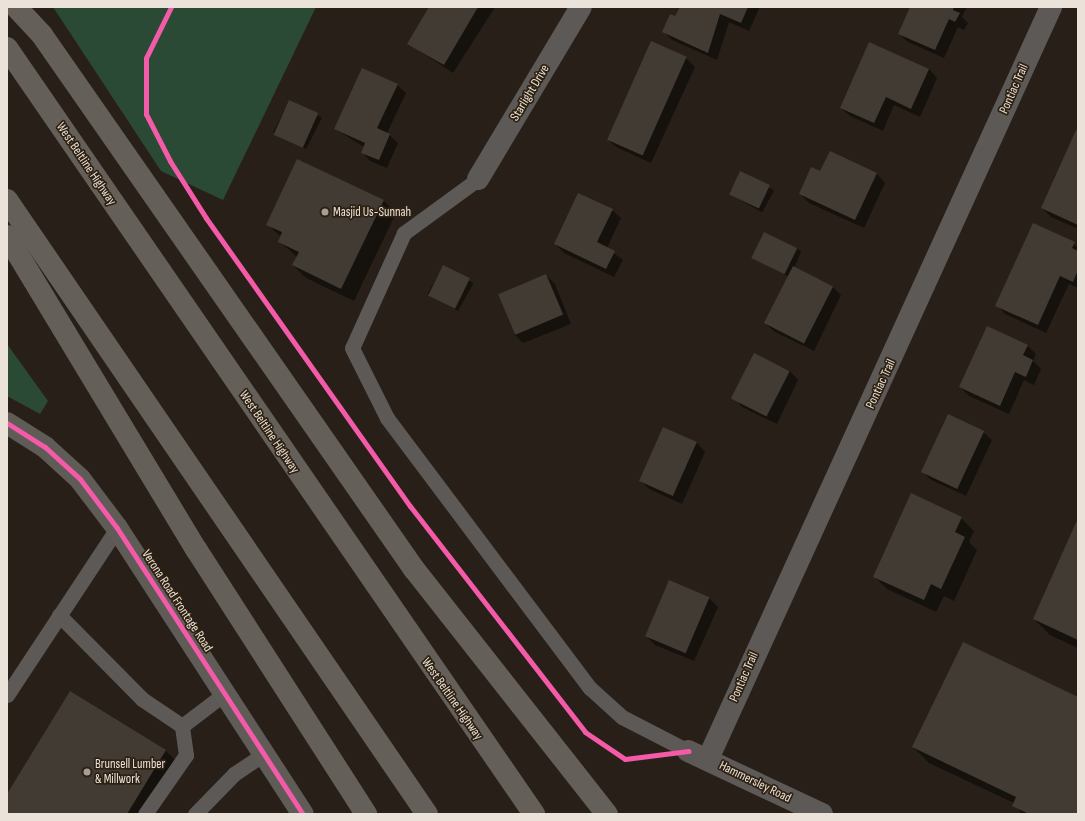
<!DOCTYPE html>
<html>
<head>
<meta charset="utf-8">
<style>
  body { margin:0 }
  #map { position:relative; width:1085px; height:821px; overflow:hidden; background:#282018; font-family:"Sofia Sans Condensed",sans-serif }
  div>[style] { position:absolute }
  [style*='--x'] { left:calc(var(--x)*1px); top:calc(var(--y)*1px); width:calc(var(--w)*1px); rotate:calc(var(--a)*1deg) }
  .green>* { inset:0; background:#2b4a36 }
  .shadow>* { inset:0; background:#0007; transform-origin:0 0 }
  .building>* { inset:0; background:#413b34; transform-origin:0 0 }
  .lane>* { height:15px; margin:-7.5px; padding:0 7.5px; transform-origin:7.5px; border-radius:7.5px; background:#5c5956 }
  .street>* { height:22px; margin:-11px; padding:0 11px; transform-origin:11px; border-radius:11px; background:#5c5956 }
  .secondary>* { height:22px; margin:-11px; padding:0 11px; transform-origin:11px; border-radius:11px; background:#5f5b56 }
  .highway>* { height:22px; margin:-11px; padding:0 11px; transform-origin:11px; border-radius:11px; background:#646059 }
  .cycleway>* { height:5px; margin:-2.5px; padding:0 2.5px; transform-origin:2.5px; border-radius:2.5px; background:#f35aa7 }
  .dots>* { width:11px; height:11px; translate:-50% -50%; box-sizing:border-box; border:2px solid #2e2112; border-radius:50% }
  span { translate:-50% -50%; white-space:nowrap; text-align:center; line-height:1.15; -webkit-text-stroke:3.5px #2e2112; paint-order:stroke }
  .street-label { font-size:13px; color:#ebe2d9 }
  .poi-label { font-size:13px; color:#ebe2d9 }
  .left { translate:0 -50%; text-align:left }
  .frame { position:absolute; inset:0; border:8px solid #ebe2d9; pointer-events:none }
</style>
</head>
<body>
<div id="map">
  <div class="green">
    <i style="clip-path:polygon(53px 7px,316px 7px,223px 200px,161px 171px)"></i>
    <i style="clip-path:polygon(7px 344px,48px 401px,40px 414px,7px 396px)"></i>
  </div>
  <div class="shadow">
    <i style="clip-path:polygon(430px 7px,495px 7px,453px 73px,409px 44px)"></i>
    <i style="clip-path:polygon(681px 7px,760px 7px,749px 31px,729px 22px,717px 60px,672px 40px,664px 32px)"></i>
    <i style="clip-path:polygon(911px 7px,967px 7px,962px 17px,968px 23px,964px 30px,958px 27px,944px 58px,908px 42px,899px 34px)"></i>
    <i style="clip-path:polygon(686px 58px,695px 67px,651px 163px,616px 147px,607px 139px)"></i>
    <i style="clip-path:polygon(929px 69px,937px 78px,920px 117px,894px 105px,883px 131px,850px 116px,841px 108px)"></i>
    <i style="clip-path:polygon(397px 85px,406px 93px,387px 133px,398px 143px,387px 168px,370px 161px,362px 152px,364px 147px,335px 129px)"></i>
    <i style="left:289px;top:101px;width:37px;height:35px;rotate:27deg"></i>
    <i style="clip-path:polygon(1078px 132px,1078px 229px,1051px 217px,1042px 208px)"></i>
    <i style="clip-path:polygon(830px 153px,877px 174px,885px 183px,864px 228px,809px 203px,800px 194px,821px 172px)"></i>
    <i style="left:741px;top:172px;width:38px;height:25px;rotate:29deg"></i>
    <i style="clip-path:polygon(383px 200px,396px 213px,354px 301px,306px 278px,293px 265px,297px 257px,279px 241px,281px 237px,267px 224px)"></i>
    <i style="clip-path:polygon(612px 210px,621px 218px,607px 248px,623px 260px,614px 277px,564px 253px,555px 244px)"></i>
    <i style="clip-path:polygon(1033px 225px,1078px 247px,1078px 288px,1069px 284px,1046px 333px,1005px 314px,997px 305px)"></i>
    <i style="clip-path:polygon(797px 248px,801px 252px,794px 268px,833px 287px,841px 295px,814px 351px,775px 332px,766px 324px,789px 277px,754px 258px)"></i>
    <i style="left:443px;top:266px;width:35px;height:32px;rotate:29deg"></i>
    <i style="clip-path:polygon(546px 275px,555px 284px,571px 324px,523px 343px,514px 334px)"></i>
    <i style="clip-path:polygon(1027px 345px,1036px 354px,1033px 361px,1041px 369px,1034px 385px,1024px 380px,1009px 414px,969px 396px,960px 387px)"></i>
    <i style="clip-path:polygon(755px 355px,790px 371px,798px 380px,777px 424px,742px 407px,734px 398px)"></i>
    <i style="clip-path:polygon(664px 428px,697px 443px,705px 452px,682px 504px,649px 489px,641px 481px)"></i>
    <i style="clip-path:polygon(983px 432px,992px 440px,966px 496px,931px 480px,922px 471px)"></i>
    <i style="clip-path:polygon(961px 518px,974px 531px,969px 542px,977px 550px,954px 601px,944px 596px,936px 612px,887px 589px,874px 576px)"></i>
    <i style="clip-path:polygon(1078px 521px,1078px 648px,1050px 635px,1034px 619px)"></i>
    <i style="clip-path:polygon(709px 598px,718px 607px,694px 661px,655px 645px,646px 636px)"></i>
    <i style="clip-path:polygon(71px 692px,166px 751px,182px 767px,152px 814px,7px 814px,7px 796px)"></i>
    <i style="clip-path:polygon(1078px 698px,1078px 814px,1022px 814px,1014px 803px,929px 763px,913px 747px)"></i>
  </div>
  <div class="building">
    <i style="clip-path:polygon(429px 7px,478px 7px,444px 65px,407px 44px)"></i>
    <i style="clip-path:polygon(680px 7px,748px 7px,741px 23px,720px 14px,708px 53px,662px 32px,670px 14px,675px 16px)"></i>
    <i style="clip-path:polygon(910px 7px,954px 7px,953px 10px,960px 13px,955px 22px,949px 19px,935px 50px,898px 34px)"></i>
    <i style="left:651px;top:41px;width:39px;height:108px;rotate:24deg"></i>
    <i style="clip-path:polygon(869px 42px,929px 69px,911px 109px,886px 97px,874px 123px,840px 108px)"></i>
    <i style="clip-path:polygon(362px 68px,398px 84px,377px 128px,390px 134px,379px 160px,361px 153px,365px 143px,334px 129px)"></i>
    <i style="left:289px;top:100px;width:32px;height:38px;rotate:24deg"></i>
    <i style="clip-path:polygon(1076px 130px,1078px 131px,1078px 225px,1041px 208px)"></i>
    <i style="clip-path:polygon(830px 151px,877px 173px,855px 220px,799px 194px,811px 167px,820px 171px)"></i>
    <i style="clip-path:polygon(297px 159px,384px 200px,341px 289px,292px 265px,299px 252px,278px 242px,282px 232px,266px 225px)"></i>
    <i style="left:740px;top:171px;width:33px;height:26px;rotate:25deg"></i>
    <i style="clip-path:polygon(578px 193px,613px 209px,597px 242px,615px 251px,606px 269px,554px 244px)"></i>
    <i style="clip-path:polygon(1033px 223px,1075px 242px,1072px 248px,1078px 251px,1078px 270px,1073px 282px,1060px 276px,1038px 325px,995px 306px)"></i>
    <i style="left:764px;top:232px;width:37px;height:29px;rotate:26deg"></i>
    <i style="left:443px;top:265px;width:30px;height:34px;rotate:26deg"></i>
    <i style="left:793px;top:266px;width:45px;height:64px;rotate:27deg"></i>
    <i style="left:546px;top:274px;width:44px;height:52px;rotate:67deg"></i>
    <i style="clip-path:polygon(987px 326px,1028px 345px,1023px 355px,1033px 360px,1026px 377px,1015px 372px,1000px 406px,959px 387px)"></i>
    <i style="left:754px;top:353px;width:40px;height:51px;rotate:27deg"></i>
    <i style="left:948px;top:414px;width:40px;height:64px;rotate:25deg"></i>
    <i style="left:663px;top:427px;width:37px;height:59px;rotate:24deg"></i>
    <i style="clip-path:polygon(911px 493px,962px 517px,955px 532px,965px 537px,941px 589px,931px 584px,924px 600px,873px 577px)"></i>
    <i style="clip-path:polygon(1078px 518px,1078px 640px,1033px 619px)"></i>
    <i style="left:669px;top:580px;width:44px;height:61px;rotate:23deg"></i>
    <i style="clip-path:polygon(963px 642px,1078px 697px,1078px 814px,1029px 814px,1012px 806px,1016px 797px,912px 747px)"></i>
    <i style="clip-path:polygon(70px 691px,166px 750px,127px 814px,7px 814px,7px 794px)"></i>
  </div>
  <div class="lane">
    <i style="--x:478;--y:179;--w:92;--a:143.9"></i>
    <i style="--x:404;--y:233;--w:126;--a:114.3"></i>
    <i style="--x:352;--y:348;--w:78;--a:63.4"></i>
    <i style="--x:387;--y:418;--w:338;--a:53.1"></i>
    <i style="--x:590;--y:688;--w:43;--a:42.2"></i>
    <i style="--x:622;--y:717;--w:74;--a:27.3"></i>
    <i style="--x:59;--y:615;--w:118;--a:45.3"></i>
    <i style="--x:142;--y:699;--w:48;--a:34"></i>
    <i style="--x:182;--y:726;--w:53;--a:-37.3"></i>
    <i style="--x:7;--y:695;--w:200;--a:-56.6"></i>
    <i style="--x:145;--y:814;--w:72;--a:-55.2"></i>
    <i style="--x:186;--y:755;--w:29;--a:-98"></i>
    <i style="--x:195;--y:814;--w:56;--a:-45.7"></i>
    <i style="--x:234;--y:774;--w:37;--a:-34"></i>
  </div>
  <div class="street">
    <i style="--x:478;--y:179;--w:200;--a:-59.1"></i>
    <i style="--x:688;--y:751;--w:148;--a:25.2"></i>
    <i style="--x:708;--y:759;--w:827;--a:-65.48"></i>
  </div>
  <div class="secondary">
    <i style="--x:7;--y:423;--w:45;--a:32.3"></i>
    <i style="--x:45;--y:447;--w:47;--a:42.4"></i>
    <i style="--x:80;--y:479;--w:61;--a:52.9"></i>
    <i style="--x:117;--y:528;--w:341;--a:57"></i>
  </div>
  <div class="highway">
    <i style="--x:16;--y:7;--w:38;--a:47"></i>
    <i style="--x:42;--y:35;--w:651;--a:55.14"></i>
    <i style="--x:414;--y:569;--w:312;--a:51.8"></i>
    <i style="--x:7;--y:48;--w:930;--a:55.47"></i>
    <i style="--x:7;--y:200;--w:744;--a:55.63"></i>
    <i style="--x:7;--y:236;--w:366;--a:58.9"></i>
    <i style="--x:196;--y:549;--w:315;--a:57.3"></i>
  </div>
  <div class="cycleway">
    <i style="--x:171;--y:7;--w:57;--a:116.1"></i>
    <i style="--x:146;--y:58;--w:56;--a:90"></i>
    <i style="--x:146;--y:114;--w:53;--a:62.9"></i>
    <i style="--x:170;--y:161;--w:67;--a:57.7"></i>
    <i style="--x:206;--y:218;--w:353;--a:54.7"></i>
    <i style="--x:410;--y:506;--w:286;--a:52.2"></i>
    <i style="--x:585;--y:732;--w:48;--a:34"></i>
    <i style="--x:625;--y:759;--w:64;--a:-7.2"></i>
    <i style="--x:7;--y:423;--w:45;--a:32.3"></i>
    <i style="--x:45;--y:447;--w:47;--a:42.4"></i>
    <i style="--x:80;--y:479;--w:61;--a:52.9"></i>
    <i style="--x:117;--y:528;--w:341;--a:57"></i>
  </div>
  <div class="dots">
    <i style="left:325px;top:212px;background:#a79e95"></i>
    <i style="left:87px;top:772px;background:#a79e95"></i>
  </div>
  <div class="street-label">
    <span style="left:1014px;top:89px;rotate:-66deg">Pontiac Trail</span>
    <span style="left:530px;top:93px;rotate:-59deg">Starlight Drive</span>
    <span style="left:86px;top:164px;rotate:56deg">West Beltline Highway</span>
    <span style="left:881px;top:384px;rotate:-65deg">Pontiac Trail</span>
    <span style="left:269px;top:432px;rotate:56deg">West Beltline Highway</span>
    <span style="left:177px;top:601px;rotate:57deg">Verona Road Frontage Road</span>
    <span style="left:744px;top:677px;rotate:-66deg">Pontiac Trail</span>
    <span style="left:452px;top:699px;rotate:55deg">West Beltline Highway</span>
    <span style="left:755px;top:782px;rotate:26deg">Hammersley Road</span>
  </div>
  <div class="poi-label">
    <span class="left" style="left:333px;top:212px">Masjid Us-Sunnah</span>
    <span class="left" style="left:95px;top:772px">Brunsell Lumber<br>&amp; Millwork</span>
  </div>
  <div class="frame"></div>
</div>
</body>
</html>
